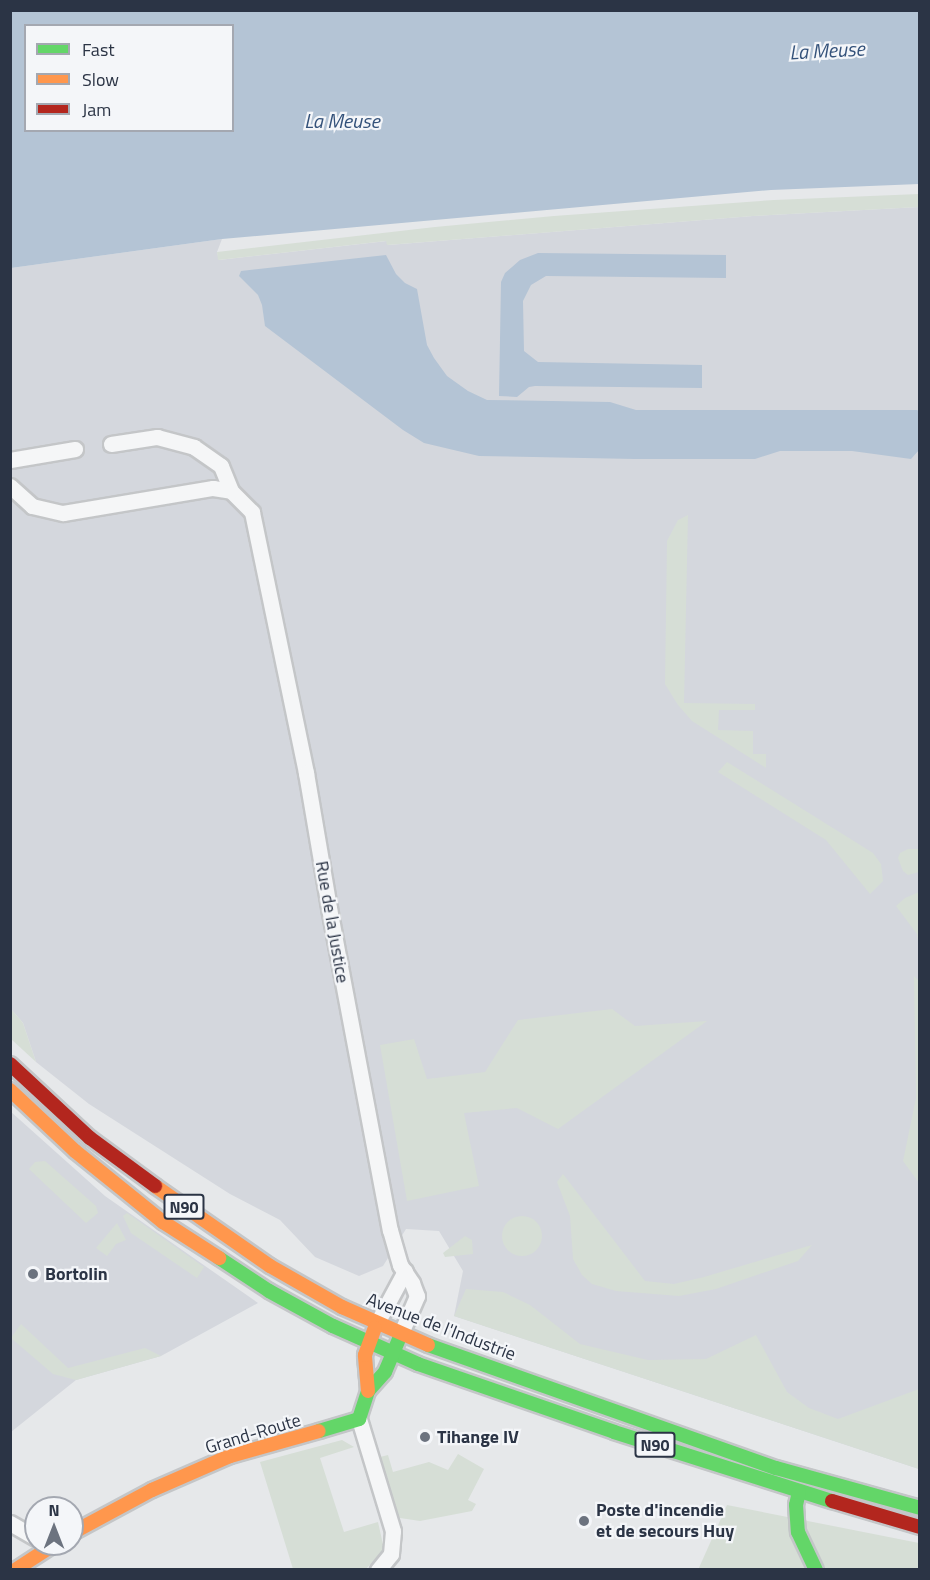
<!DOCTYPE html>
<html>
<head>
<meta charset="utf-8">
<style>
  body { margin:0 }
  #map { position:relative; width:930px; height:1580px; overflow:hidden; background:#e6e8ea; font-family:"Titillium Web",sans-serif }
  div>[style] { position:absolute }
  [style*='--x'] { left:calc(var(--x)*1px); top:calc(var(--y)*1px); width:calc(var(--w)*1px); rotate:calc(var(--a)*1deg) }
  .built>* { inset:0; background:#d4d7dd }
  .green>* { inset:0; background:#d6ded6 }
  .round { border-radius:50% }
  .water>* { inset:0; background:#b4c4d5 }
  .roads { filter:drop-shadow(2px 0 #c4c6c8) drop-shadow(-2px 0 #c4c6c8) drop-shadow(0 2px #c4c6c8) drop-shadow(0 -2px #c4c6c8) }
  .street>* { height:15px; margin:-7.5px; padding:0 7.5px; transform-origin:7.5px; border-radius:7.5px; background:#f5f6f7 }
  .fast>* { height:14px; margin:-7px; padding:0 7px; transform-origin:7px; border-radius:7px; background:#63d668 }
  .slow>* { height:14px; margin:-7px; padding:0 7px; transform-origin:7px; border-radius:7px; background:#ff974d }
  .jam>* { height:14px; margin:-7px; padding:0 7px; transform-origin:7px; border-radius:7px; background:#b3261e }
  .dots>* { width:16px; height:16px; translate:-50% -50%; box-sizing:border-box; border:3px solid #f4f6f9; border-radius:50% }
  span { translate:-50% -50%; white-space:nowrap; text-align:center; line-height:1.15; -webkit-text-stroke:4.5px #f4f6f9; paint-order:stroke }
  .shield-label span { padding:2px 4px; background:#f4f6f9; border:2px solid; border-radius:4px; -webkit-text-stroke-width:0 }
  .shield-label { font-size:16px; color:#2b3445; font-weight:700 }
  .street-label { font-size:18px; color:#2b3445 }
  .poi-label { font-size:18px; color:#2b3445; font-weight:700 }
  .left { translate:0 -50%; text-align:left }
  .water-label { font-size:20px; color:#34527a; font-style:italic }
  .frame { position:absolute; inset:0; border:12px solid #2b3445; pointer-events:none }
  .legend { position:absolute; left:24px; top:24px; width:210px; height:108px; box-sizing:border-box; background:#f4f6f9; border:2px solid #a4a8b1; margin:0; padding:8px 10px; list-style:none; font-size:18px; color:#2b3445 }
  .legend li { display:flex; align-items:center; gap:12px; height:30px }
  .legend b { width:30px; border:2px solid #a4a8b1 }
  .north { position:absolute; left:24px; top:1496px; width:60px; height:60px; box-sizing:border-box; background:#f4f6f9; border:2px solid #a4a8b1; border-radius:50%; rotate:0deg; font-size:16px; font-weight:700; line-height:24px; text-align:center; color:#2b3445 }
  .north::after { content:''; display:block; margin:auto; width:21px; height:27px; background:#6c737f; clip-path:polygon(50% 0,100% 100%,50% 72%,0 100%) }
</style>
</head>
<body>
<div id="map">
  <div class="built">
    <i style="clip-path:polygon(919px 207px,919px 1469px,454px 1316px,463px 1271px,439px 1231px,406px 1229px,383px 1266px,359px 1276px,315px 1257px,280px 1220px,230px 1194px,89px 1104px,36px 1062px,23px 1023px,11px 1009px,11px 268px,222px 239px,217px 252px,219px 260px,387px 241px,388px 245px,753px 216px)"></i>
    <i style="clip-path:polygon(10px 1111px,105px 1196px,258px 1303px,161px 1356px,76px 1380px,11px 1432px)"></i>
  </div>
  <div class="green">
    <i style="clip-path:polygon(919px 194px,919px 207px,753px 216px,387px 245px,386px 241px,218px 260px,217px 252px,435px 227px,554px 216px,774px 200px)"></i>
    <i style="clip-path:polygon(688px 515px,684px 703px,755px 704px,755px 710px,719px 710px,718px 730px,753px 731px,753px 754px,766px 754px,766px 768px,692px 721px,678px 705px,665px 684px,667px 541px,678px 520px)"></i>
    <i style="clip-path:polygon(727px 762px,873px 853px,881px 864px,883px 881px,870px 894px,826px 840px,718px 772px)"></i>
    <i style="clip-path:polygon(908px 849px,919px 849px,919px 872px,908px 875px,903px 871px,898px 858px,900px 853px)"></i>
    <i style="clip-path:polygon(919px 892px,920px 892px,919px 949px,917px 934px,896px 906px,905px 898px)"></i>
    <i style="clip-path:polygon(914px 976px,920px 982px,919px 1183px,903px 1161px,916px 1098px)"></i>
    <i style="clip-path:polygon(11px 1009px,23px 1023px,36px 1062px,11px 1039px)"></i>
    <i style="clip-path:polygon(612px 1009px,635px 1026px,707px 1021px,558px 1129px,517px 1108px,464px 1113px,479px 1186px,407px 1201px,380px 1045px,414px 1039px,427px 1079px,485px 1072px,518px 1020px)"></i>
    <i style="clip-path:polygon(45px 1161px,96px 1206px,98px 1213px,86px 1223px,29px 1169px,35px 1162px)"></i>
    <i style="clip-path:polygon(563px 1174px,645px 1281px,674px 1284px,704px 1277px,812px 1245px,798px 1261px,716px 1289px,679px 1296px,616px 1291px,592px 1284px,582px 1275px,573px 1259px,570px 1216px,557px 1182px)"></i>
    <i style="clip-path:polygon(127px 1213px,204px 1267px,197px 1278px,131px 1233px,123px 1216px)"></i>
    <i class="round" style="left:502px;top:1216px;width:40px;height:40px"></i>
    <i style="clip-path:polygon(117px 1223px,126px 1240px,116px 1244px,107px 1256px,96px 1248px)"></i>
    <i style="clip-path:polygon(465px 1236px,472px 1240px,473px 1254px,445px 1257px,443px 1253px)"></i>
    <i style="clip-path:polygon(466px 1289px,503px 1292px,530px 1305px,580px 1344px,648px 1360px,706px 1359px,756px 1335px,787px 1392px,809px 1408px,838px 1419px,919px 1389px,919px 1469px,454px 1316px)"></i>
    <i style="clip-path:polygon(21px 1324px,68px 1368px,145px 1348px,161px 1356px,76px 1380px,53px 1374px,11px 1338px)"></i>
    <i style="clip-path:polygon(342px 1440px,354px 1447px,320px 1458px,344px 1532px,378px 1522px,384px 1549px,366px 1569px,293px 1569px,260px 1462px)"></i>
    <i style="clip-path:polygon(458px 1454px,484px 1469px,468px 1500px,476px 1504px,472px 1511px,420px 1521px,400px 1518px,395px 1513px,380px 1457px,388px 1455px,393px 1472px,429px 1462px,448px 1470px)"></i>
    <i style="clip-path:polygon(727px 1505px,919px 1543px,919px 1569px,698px 1570px)"></i>
  </div>
  <div class="water">
    <i style="clip-path:polygon(evenodd,10px 11px,919px 11px,919px 184px,771px 190px,222px 239px,11px 268px,10px 11px,26px 26px,232px 26px,232px 130px,26px 130px,26px 26px)"></i>
    <i style="clip-path:polygon(538px 253px,726px 255px,726px 278px,546px 276px,531px 285px,523px 301px,524px 351px,538px 362px,702px 365px,702px 388px,535px 386px,529px 387px,517px 397px,499px 396px,501px 282px,505px 273px,520px 260px)"></i>
    <i style="clip-path:polygon(386px 255px,396px 274px,405px 283px,417px 289px,427px 345px,434px 358px,447px 376px,468px 391px,487px 400px,610px 402px,636px 410px,917px 410px,919px 411px,919px 450px,911px 459px,852px 451px,780px 451px,755px 459px,635px 459px,479px 456px,424px 443px,403px 430px,265px 326px,262px 305px,258px 295px,239px 276px,241px 271px)"></i>
  </div>
  <div class="roads">
    <div class="street">
      <i style="--x:111;--y:444;--w:47;--a:-8.7"></i>
      <i style="--x:157;--y:437;--w:38;--a:15"></i>
      <i style="--x:194;--y:447;--w:33;--a:35"></i>
      <i style="--x:221;--y:466;--w:27;--a:68"></i>
      <i style="--x:231;--y:491;--w:30;--a:45"></i>
      <i style="--x:252;--y:512;--w:267;--a:78.3"></i>
      <i style="--x:306;--y:773;--w:137;--a:80.3"></i>
      <i style="--x:329;--y:908;--w:328;--a:79.3"></i>
      <i style="--x:390;--y:1230;--w:36;--a:74"></i>
      <i style="--x:400;--y:1265;--w:22;--a:56"></i>
      <i style="--x:412;--y:1283;--w:14;--a:69"></i>
      <i style="--x:417;--y:1296;--w:40;--a:113.4"></i>
      <i style="--x:10;--y:460;--w:66;--a:-9.6"></i>
      <i style="--x:10;--y:486;--w:30;--a:42"></i>
      <i style="--x:32;--y:506;--w:32;--a:13"></i>
      <i style="--x:63;--y:513;--w:152;--a:-9.5"></i>
      <i style="--x:213;--y:488;--w:18;--a:9"></i>
      <i style="--x:377;--y:1323;--w:59;--a:-61.7"></i>
      <i style="--x:359;--y:1419;--w:117;--a:73.1"></i>
      <i style="--x:393;--y:1531;--w:23;--a:95"></i>
      <i style="--x:391;--y:1554;--w:21;--a:129"></i>
      <i style="--x:10;--y:1523;--w:30;--a:30"></i>
    </div>
    <div class="fast">
      <i style="--x:219;--y:1258;--w:60;--a:33.4"></i>
      <i style="--x:269;--y:1291;--w:73;--a:28.7"></i>
      <i style="--x:333;--y:1326;--w:93;--a:24.1"></i>
      <i style="--x:418;--y:1364;--w:207;--a:19.1"></i>
      <i style="--x:614;--y:1432;--w:229;--a:17.6"></i>
      <i style="--x:428;--y:1345;--w:369;--a:19.5"></i>
      <i style="--x:776;--y:1468;--w:149;--a:15.5"></i>
      <i style="--x:319;--y:1431;--w:42;--a:-16.7"></i>
      <i style="--x:359;--y:1419;--w:29;--a:-72"></i>
      <i style="--x:368;--y:1391;--w:25;--a:-48"></i>
      <i style="--x:385;--y:1372;--w:36;--a:-67"></i>
      <i style="--x:799;--y:1492;--w:13;--a:103"></i>
      <i style="--x:796;--y:1505;--w:27;--a:86"></i>
      <i style="--x:798;--y:1532;--w:42;--a:64.7"></i>
    </div>
    <div class="slow">
      <i style="--x:10;--y:1090;--w:89;--a:43.2"></i>
      <i style="--x:75;--y:1151;--w:113;--a:38.9"></i>
      <i style="--x:163;--y:1222;--w:67;--a:32.7"></i>
      <i style="--x:155;--y:1186;--w:140;--a:34.8"></i>
      <i style="--x:270;--y:1266;--w:83;--a:29.7"></i>
      <i style="--x:342;--y:1307;--w:94;--a:23.8"></i>
      <i style="--x:368;--y:1391;--w:36;--a:-95"></i>
      <i style="--x:365;--y:1355;--w:29;--a:-70"></i>
      <i style="--x:72;--y:1533;--w:91;--a:-28.3"></i>
      <i style="--x:152;--y:1490;--w:85;--a:-23.6"></i>
      <i style="--x:230;--y:1456;--w:92;--a:-15.7"></i>
      <i style="--x:15;--y:1570;--w:48;--a:-33"></i>
    </div>
    <div class="jam">
      <i style="--x:10;--y:1064;--w:109;--a:42.8"></i>
      <i style="--x:90;--y:1138;--w:81;--a:36.4"></i>
      <i style="--x:832;--y:1501;--w:92;--a:16.5"></i>
    </div>
  </div>
  <div class="dots">
    <i style="left:33px;top:1274px;background:#6c737f"></i>
    <i style="left:425px;top:1437px;background:#6c737f"></i>
    <i style="left:584px;top:1521px;background:#6c737f"></i>
  </div>
  <div class="shield-label">
    <span style="left:184px;top:1207px">N90</span>
    <span style="left:655px;top:1445px">N90</span>
  </div>
  <div class="street-label">
    <span style="left:332px;top:922px;rotate:80deg">Rue de la Justice</span>
    <span style="left:441px;top:1327px;rotate:21deg">Avenue de l'Industrie</span>
    <span style="left:253px;top:1434px;rotate:-17deg">Grand-Route</span>
  </div>
  <div class="poi-label">
    <span class="left" style="left:45px;top:1274px">Bortolin</span>
    <span class="left" style="left:437px;top:1437px">Tihange IV</span>
    <span class="left" style="left:596px;top:1521px">Poste d'incendie<br>et de secours Huy</span>
  </div>
  <div class="water-label">
    <span style="left:827px;top:50px;rotate:-3deg">La Meuse</span>
    <span style="left:342px;top:120px">La Meuse</span>
  </div>
  <div class="frame"></div>
  <ul class="legend">
  <li><b style="height:8px;background:#63d668"></b>Fast</li>
  <li><b style="height:8px;background:#ff974d"></b>Slow</li>
  <li><b style="height:8px;background:#b3261e"></b>Jam</li>
  </ul>
  <div class="north">N</div>
</div>
</body>
</html>
